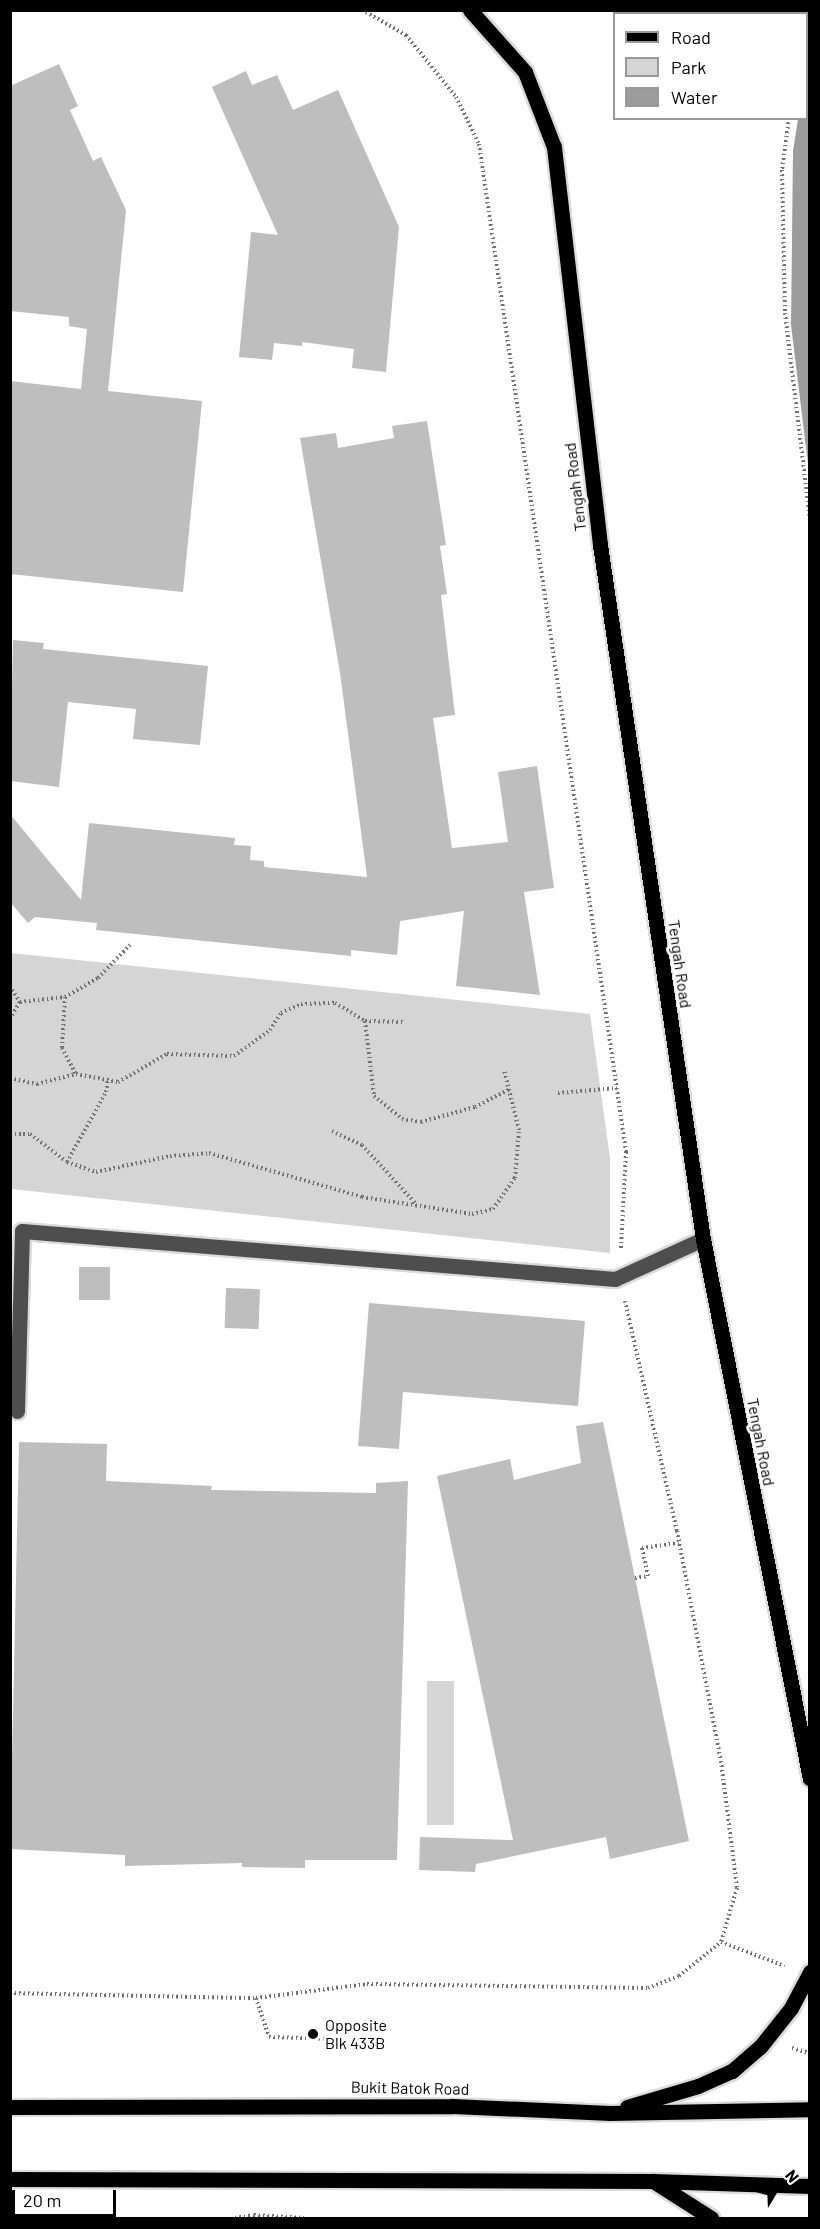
<!DOCTYPE html>
<html>
<head>
<meta charset="utf-8">
<style>
  body { margin:0 }
  #map { position:relative; width:820px; height:2229px; overflow:hidden; background:#fff; font-family:Barlow,sans-serif }
  div>[style] { position:absolute }
  [style*='--x'] { left:calc(var(--x)*1px); top:calc(var(--y)*1px); width:calc(var(--w)*1px); rotate:calc(var(--a)*1deg) }
  .green>* { inset:0; background:#d5d5d5; transform-origin:0 0 }
  .water>* { inset:0; background:#9c9c9c }
  .building>* { inset:0; background:#bebebe; transform-origin:0 0 }
  .path>* { height:4px; margin-top:-2px; transform-origin:0; background:repeating-linear-gradient(90deg,#707070 0 1.5px,transparent 0 4.5px) }
  .roads { filter:drop-shadow(2px 0 #dbdbdb) drop-shadow(-2px 0 #dbdbdb) drop-shadow(0 2px #dbdbdb) drop-shadow(0 -2px #dbdbdb) }
  .minor>* { height:15px; margin:-7.5px; padding:0 7.5px; transform-origin:7.5px; border-radius:7.5px; background:#4e4e4e }
  .major>* { height:15px; margin:-7.5px; padding:0 7.5px; transform-origin:7.5px; border-radius:7.5px; background:#000 }
  .dots>* { width:16px; height:16px; translate:-50% -50%; box-sizing:border-box; border:3px solid #fff; border-radius:50% }
  span { translate:-50% -50%; white-space:nowrap; text-align:center; line-height:1.15; -webkit-text-stroke:6px #fff; paint-order:stroke }
  .street-label { font-size:16px; color:#000 }
  .poi-label { font-size:16px; color:#000 }
  .left { translate:0 -50%; text-align:left }
  .frame { position:absolute; inset:0; border:12px solid #000; pointer-events:none }
  .legend { position:absolute; left:613px; top:12px; width:195px; height:108px; box-sizing:border-box; background:#fff; border:2px solid #999; margin:0; padding:8px 10px; list-style:none; font-size:18px; color:#000 }
  .legend li { display:flex; align-items:center; gap:12px; height:30px }
  .legend b { width:30px; border:2px solid #999 }
  .north { position:absolute; left:748px; top:2157px; width:60px; height:60px; -webkit-text-stroke:4px #fff; paint-order:stroke; rotate:52deg; font-size:16px; font-weight:700; line-height:24px; text-align:center; color:#000 }
  .north::after { content:''; display:block; margin:auto; width:21px; height:27px; background:#000; clip-path:polygon(50% 0,100% 100%,50% 72%,0 100%) }
  .scale { position:absolute; left:12px; top:2190px; width:104px; height:27px; box-sizing:border-box; border:3px solid #000; border-top:0; padding-left:8px; font-size:18px; line-height:21px; white-space:nowrap; color:#000; -webkit-text-stroke:4px #fff; paint-order:stroke }
</style>
</head>
<body>
<div id="map">
  <div class="green">
    <i style="clip-path:polygon(11px 953px,590px 1014px,610px 1158px,610px 1253px,11px 1189px)"></i>
    <i style="left:427px;top:1681px;width:27px;height:144px"></i>
  </div>
  <div class="water">
    <i style="clip-path:polygon(809px 44px,809px 472px,791px 325px,793px 151px,798px 119px,806px 118px)"></i>
  </div>
  <div class="building">
    <i style="clip-path:polygon(59px 64px,78px 106px,70px 110px,93px 161px,101px 157px,126px 210px,108px 391px,202px 401px,183px 592px,10px 574px,10px 381px,81px 389px,87px 329px,69px 326px,69px 317px,10px 311px,10px 86px)"></i>
    <i style="clip-path:polygon(246px 71px,252px 85px,277px 75px,293px 110px,338px 90px,399px 227px,386px 372px,352px 368px,354px 349px,302px 342px,302px 346px,274px 343px,272px 360px,239px 357px,251px 232px,278px 235px,212px 87px)"></i>
    <i style="clip-path:polygon(427px 421px,446px 545px,440px 546px,447px 594px,441px 595px,455px 715px,433px 718px,452px 848px,508px 842px,498px 772px,537px 766px,554px 888px,524px 892px,540px 995px,456px 986px,464px 911px,400px 921px,397px 955px,351px 950px,351px 956px,96px 930px,97px 923px,35px 917px,28px 923px,10px 902px,10px 814px,81px 900px,89px 823px,235px 838px,234px 845px,251px 846px,250px 860px,264px 861px,264px 867px,367px 877px,340px 673px,300px 438px,336px 433px,338px 448px,394px 438px,392px 426px)"></i>
    <i style="clip-path:polygon(13px 640px,44px 643px,43px 649px,208px 666px,200px 745px,133px 739px,136px 709px,68px 702px,59px 787px,10px 781px)"></i>
    <i style="left:79px;top:1267px;width:31px;height:33px"></i>
    <i style="left:226px;top:1288px;width:34px;height:40px;rotate:2deg"></i>
    <i style="clip-path:polygon(369px 1303px,585px 1321px,578px 1406px,403px 1392px,399px 1449px,358px 1446px)"></i>
    <i style="clip-path:polygon(603px 1422px,689px 1841px,610px 1859px,606px 1837px,476px 1864px,475px 1872px,419px 1870px,420px 1837px,513px 1840px,437px 1476px,510px 1459px,514px 1480px,581px 1463px,576px 1426px)"></i>
    <i style="clip-path:polygon(19px 1442px,107px 1444px,106px 1481px,212px 1486px,211px 1490px,376px 1493px,376px 1483px,408px 1481px,397px 1860px,305px 1860px,305px 1868px,242px 1867px,242px 1863px,125px 1866px,125px 1855px,10px 1849px)"></i>
  </div>
  <div class="path">
    <i style="--x:362;--y:10;--w:51;--a:29.6"></i>
    <i style="--x:406;--y:35;--w:80;--a:51.1"></i>
    <i style="--x:456;--y:97;--w:52;--a:63.9"></i>
    <i style="--x:479;--y:144;--w:1019;--a:81.7"></i>
    <i style="--x:626;--y:1152;--w:97;--a:93"></i>
    <i style="--x:802;--y:14;--w:4;--a:-76"></i>
    <i style="--x:789;--y:118;--w:52;--a:97.7"></i>
    <i style="--x:782;--y:170;--w:143;--a:88.8"></i>
    <i style="--x:785;--y:313;--w:209;--a:83.1"></i>
    <i style="--x:10;--y:986;--w:19;--a:58"></i>
    <i style="--x:20;--y:1002;--w:45;--a:-6.3"></i>
    <i style="--x:65;--y:997;--w:38;--a:-30"></i>
    <i style="--x:98;--y:978;--w:46;--a:-45.9"></i>
    <i style="--x:65;--y:997;--w:51;--a:93.4"></i>
    <i style="--x:62;--y:1048;--w:30;--a:62"></i>
    <i style="--x:10;--y:1019;--w:20;--a:-60"></i>
    <i style="--x:365;--y:1021;--w:76;--a:83.2"></i>
    <i style="--x:374;--y:1096;--w:36;--a:39"></i>
    <i style="--x:402;--y:1119;--w:19;--a:9"></i>
    <i style="--x:421;--y:1122;--w:56;--a:-15.5"></i>
    <i style="--x:475;--y:1107;--w:38;--a:-27"></i>
    <i style="--x:10;--y:1078;--w:28;--a:13"></i>
    <i style="--x:37;--y:1084;--w:40;--a:-14.4"></i>
    <i style="--x:76;--y:1074;--w:43;--a:10.8"></i>
    <i style="--x:118;--y:1082;--w:56;--a:-29.7"></i>
    <i style="--x:167;--y:1054;--w:67;--a:1.7"></i>
    <i style="--x:234;--y:1056;--w:44;--a:-35.8"></i>
    <i style="--x:270;--y:1030;--w:20;--a:-57"></i>
    <i style="--x:281;--y:1013;--w:22;--a:-24"></i>
    <i style="--x:301;--y:1004;--w:34;--a:-2"></i>
    <i style="--x:335;--y:1003;--w:35;--a:31"></i>
    <i style="--x:365;--y:1021;--w:40;--a:1.4"></i>
    <i style="--x:558;--y:1093;--w:59;--a:-4.8"></i>
    <i style="--x:332;--y:1131;--w:33;--a:25"></i>
    <i style="--x:362;--y:1145;--w:81;--a:47.5"></i>
    <i style="--x:10;--y:1134;--w:20;--a:0"></i>
    <i style="--x:30;--y:1134;--w:46;--a:37.1"></i>
    <i style="--x:67;--y:1162;--w:31;--a:19"></i>
    <i style="--x:96;--y:1172;--w:76;--a:-12.2"></i>
    <i style="--x:170;--y:1156;--w:39;--a:-4"></i>
    <i style="--x:209;--y:1153;--w:159;--a:16"></i>
    <i style="--x:362;--y:1197;--w:111;--a:8.8"></i>
    <i style="--x:472;--y:1214;--w:22;--a:-13"></i>
    <i style="--x:493;--y:1209;--w:38;--a:-55"></i>
    <i style="--x:515;--y:1178;--w:48;--a:-85.2"></i>
    <i style="--x:519;--y:1130;--w:62;--a:-104"></i>
    <i style="--x:67;--y:1162;--w:80;--a:-60.9"></i>
    <i style="--x:106;--y:1092;--w:12;--a:-81"></i>
    <i style="--x:625;--y:1301;--w:236;--a:77.3"></i>
    <i style="--x:677;--y:1531;--w:234;--a:79.2"></i>
    <i style="--x:721;--y:1761;--w:128;--a:82.8"></i>
    <i style="--x:737;--y:1888;--w:56;--a:106.5"></i>
    <i style="--x:635;--y:1578;--w:13;--a:-9"></i>
    <i style="--x:648;--y:1576;--w:29;--a:-102"></i>
    <i style="--x:642;--y:1548;--w:37;--a:-8"></i>
    <i style="--x:10;--y:1993;--w:246;--a:1.2"></i>
    <i style="--x:256;--y:1998;--w:112;--a:-7.2"></i>
    <i style="--x:367;--y:1984;--w:281;--a:0.8"></i>
    <i style="--x:648;--y:1988;--w:33;--a:-21"></i>
    <i style="--x:679;--y:1976;--w:54;--a:-39"></i>
    <i style="--x:721;--y:1942;--w:68;--a:20.6"></i>
    <i style="--x:256;--y:1998;--w:41;--a:71.6"></i>
    <i style="--x:269;--y:2037;--w:69;--a:1.7"></i>
    <i style="--x:792;--y:2048;--w:19;--a:16"></i>
    <i style="--x:235;--y:2218;--w:19;--a:-9"></i>
    <i style="--x:254;--y:2215;--w:50;--a:3.4"></i>
  </div>
  <div class="roads">
    <div class="minor">
      <i style="--x:17;--y:1411;--w:180;--a:-88.4"></i>
      <i style="--x:22;--y:1231;--w:595;--a:4.63"></i>
      <i style="--x:615;--y:1279;--w:97;--a:-24.4"></i>
    </div>
    <div class="major">
      <i style="--x:470;--y:10;--w:83;--a:48.4"></i>
      <i style="--x:525;--y:72;--w:80;--a:68.9"></i>
      <i style="--x:554;--y:147;--w:401;--a:83.4"></i>
      <i style="--x:600;--y:545;--w:702;--a:81.56"></i>
      <i style="--x:703;--y:1239;--w:550;--a:78.79"></i>
      <i style="--x:10;--y:2107;--w:442;--a:-0.1"></i>
      <i style="--x:452;--y:2106;--w:158;--a:2.5"></i>
      <i style="--x:610;--y:2113;--w:200;--a:-1.1"></i>
      <i style="--x:627;--y:2107;--w:74;--a:-16.5"></i>
      <i style="--x:698;--y:2086;--w:37;--a:-24"></i>
      <i style="--x:732;--y:2071;--w:37;--a:-41"></i>
      <i style="--x:760;--y:2047;--w:50;--a:-51.5"></i>
      <i style="--x:791;--y:2008;--w:41;--a:-62.2"></i>
      <i style="--x:10;--y:2179;--w:643;--a:0.18"></i>
      <i style="--x:653;--y:2181;--w:157;--a:1.8"></i>
      <i style="--x:653;--y:2181;--w:69;--a:32.5"></i>
    </div>
  </div>
  <div class="dots">
    <i style="left:313px;top:2034px;background:#000"></i>
  </div>
  <div class="street-label">
    <span style="left:575px;top:487px;rotate:-97deg">Tengah Road</span>
    <span style="left:680px;top:964px;rotate:82deg">Tengah Road</span>
    <span style="left:761px;top:1442px;rotate:79deg">Tengah Road</span>
    <span style="left:410px;top:2088px;rotate:1deg">Bukit Batok Road</span>
  </div>
  <div class="poi-label">
    <span class="left" style="left:325px;top:2034px">Opposite<br>Blk 433B</span>
  </div>
  <div class="frame"></div>
  <ul class="legend">
  <li><b style="height:8px;background:#000"></b>Road</li>
  <li><b style="height:16px;background:#d5d5d5"></b>Park</li>
  <li><b style="height:16px;background:#9c9c9c"></b>Water</li>
  </ul>
  <div class="north">N</div>
  <div class="scale">20 m</div>
</div>
</body>
</html>
